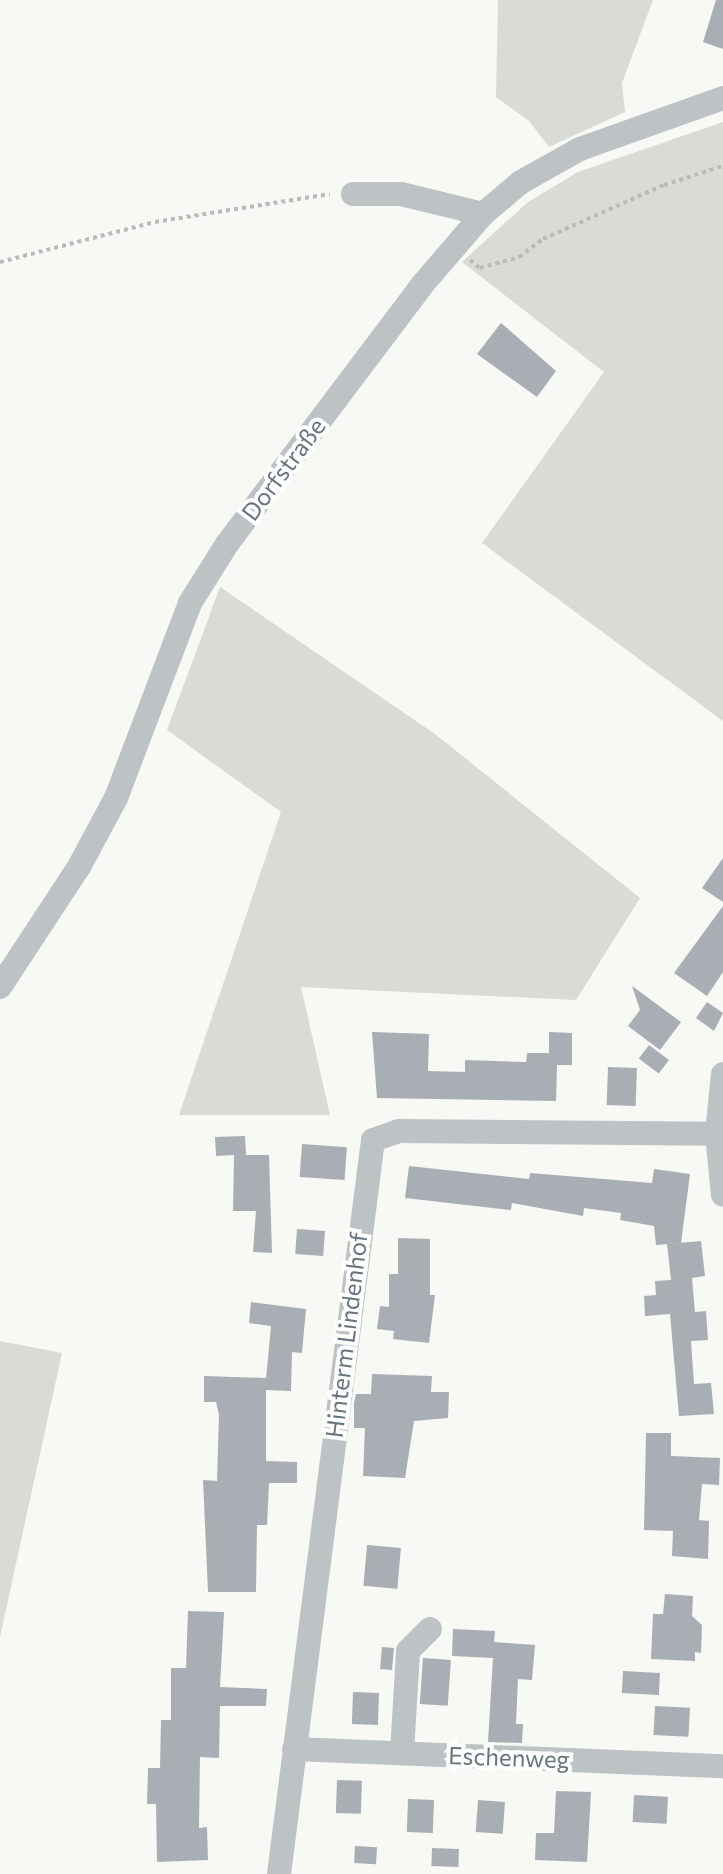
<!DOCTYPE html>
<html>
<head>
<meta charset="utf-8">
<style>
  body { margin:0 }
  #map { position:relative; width:723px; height:1874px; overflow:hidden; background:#f8f8f5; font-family:Commissioner,sans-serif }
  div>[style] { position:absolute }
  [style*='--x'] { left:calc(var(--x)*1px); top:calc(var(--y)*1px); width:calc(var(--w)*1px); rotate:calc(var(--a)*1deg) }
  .green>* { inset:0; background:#d8dcd5 }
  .building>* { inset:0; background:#a8aeb4; transform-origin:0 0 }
  .path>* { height:4px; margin-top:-2px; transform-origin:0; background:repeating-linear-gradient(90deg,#b8bbbe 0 4px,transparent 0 8px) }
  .minor>* { height:24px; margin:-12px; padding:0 12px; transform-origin:12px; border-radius:12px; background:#bdc2c5 }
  span { translate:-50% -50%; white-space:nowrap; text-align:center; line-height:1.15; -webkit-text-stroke:8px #fff; paint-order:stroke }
  .street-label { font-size:24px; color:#66747d }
</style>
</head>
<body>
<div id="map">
  <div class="green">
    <i style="clip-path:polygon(498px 0,653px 0,622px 83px,625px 112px,549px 147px,529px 121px,496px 97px)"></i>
    <i style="clip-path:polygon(723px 122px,723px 721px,482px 543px,604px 372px,462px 262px,528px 202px,578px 172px)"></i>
    <i style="clip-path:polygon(220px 587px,435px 734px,640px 898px,576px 1000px,301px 987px,330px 1115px,179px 1115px,281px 812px,167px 730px)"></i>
    <i style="clip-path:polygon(0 1341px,62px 1353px,0 1637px)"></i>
  </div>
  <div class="building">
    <i style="clip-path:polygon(716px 0,723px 0,723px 49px,703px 42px)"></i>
    <i style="clip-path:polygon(501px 323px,556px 371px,537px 397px,477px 354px)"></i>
    <i style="clip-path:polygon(723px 858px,723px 902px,702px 888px)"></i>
    <i style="clip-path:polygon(723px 906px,723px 972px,707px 996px,674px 973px)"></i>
    <i style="clip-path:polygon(632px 986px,681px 1022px,660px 1050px,628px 1026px,640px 1010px)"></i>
    <i style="clip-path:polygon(707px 1002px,723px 1013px,714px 1031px,696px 1018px)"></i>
    <i style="clip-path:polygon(372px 1032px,429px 1034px,428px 1071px,465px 1072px,465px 1060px,526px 1062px,527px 1053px,549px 1053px,549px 1032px,572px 1033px,572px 1065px,557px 1065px,556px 1101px,377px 1098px)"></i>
    <i style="left:649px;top:1045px;width:25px;height:17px;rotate:37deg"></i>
    <i style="left:608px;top:1067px;width:29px;height:38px;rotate:2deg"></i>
    <i style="clip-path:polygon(245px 1136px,246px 1155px,269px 1155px,272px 1253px,253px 1252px,256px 1211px,233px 1211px,234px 1155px,216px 1156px,215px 1137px)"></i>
    <i style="left:302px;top:1144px;width:45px;height:33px;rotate:4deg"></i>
    <i style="clip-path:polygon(409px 1166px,529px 1179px,530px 1173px,652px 1183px,654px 1169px,690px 1174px,681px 1243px,656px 1245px,654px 1226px,620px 1220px,621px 1213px,584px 1208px,583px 1216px,512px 1203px,511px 1210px,405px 1198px)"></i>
    <i style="left:297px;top:1229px;width:28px;height:25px;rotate:4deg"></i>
    <i style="clip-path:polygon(398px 1238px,430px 1239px,430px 1295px,435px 1295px,429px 1343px,393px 1339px,394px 1331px,377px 1329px,380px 1306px,389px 1307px,389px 1274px,398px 1274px)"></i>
    <i style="clip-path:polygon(701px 1241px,705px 1276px,692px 1278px,695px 1312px,706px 1311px,708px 1340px,691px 1341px,694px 1384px,711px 1383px,714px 1414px,679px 1416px,670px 1314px,645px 1316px,644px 1296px,656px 1295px,655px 1281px,671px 1280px,667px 1244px)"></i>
    <i style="clip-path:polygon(251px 1302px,306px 1309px,302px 1353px,292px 1352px,291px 1391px,265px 1390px,271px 1326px,249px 1323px)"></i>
    <i style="clip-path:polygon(372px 1374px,432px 1376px,431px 1392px,449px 1392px,448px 1418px,414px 1421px,405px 1478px,363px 1476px,365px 1428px,354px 1428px,354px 1403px,356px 1394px,371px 1394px)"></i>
    <i style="clip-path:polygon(204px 1376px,266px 1378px,266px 1461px,297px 1462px,297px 1483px,269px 1483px,267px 1525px,257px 1525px,256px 1592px,208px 1592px,203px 1480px,217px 1481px,219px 1415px,216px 1402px,204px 1402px)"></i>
    <i style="clip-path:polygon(646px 1433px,671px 1433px,671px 1456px,720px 1458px,719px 1485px,702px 1484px,699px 1520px,709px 1521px,708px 1559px,672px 1556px,673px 1531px,644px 1530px)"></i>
    <i style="left:367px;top:1545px;width:34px;height:41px;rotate:5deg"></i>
    <i style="clip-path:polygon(665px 1594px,693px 1596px,692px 1616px,702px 1625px,701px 1653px,695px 1652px,695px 1661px,651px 1659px,653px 1614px,663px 1614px)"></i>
    <i style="clip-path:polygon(188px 1611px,224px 1612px,220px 1687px,267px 1689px,266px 1706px,220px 1706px,219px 1758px,200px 1757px,199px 1828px,207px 1827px,208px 1860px,157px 1862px,156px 1804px,147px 1804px,148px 1768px,160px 1768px,161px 1720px,171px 1720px,171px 1668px,186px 1668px)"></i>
    <i style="clip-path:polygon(453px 1629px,495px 1631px,494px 1642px,535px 1645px,532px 1680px,518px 1679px,516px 1724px,523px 1724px,522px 1743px,488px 1742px,493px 1658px,452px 1656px)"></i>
    <i style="left:382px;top:1647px;width:12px;height:22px;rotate:5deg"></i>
    <i style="left:423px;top:1658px;width:28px;height:46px;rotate:4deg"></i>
    <i style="left:623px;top:1671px;width:37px;height:22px;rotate:3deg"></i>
    <i style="left:353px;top:1692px;width:26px;height:32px;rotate:2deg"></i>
    <i style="left:655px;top:1706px;width:35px;height:29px;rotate:3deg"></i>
    <i style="left:337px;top:1780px;width:25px;height:33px;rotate:2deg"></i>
    <i style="clip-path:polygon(556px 1791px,591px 1792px,587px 1862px,535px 1860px,536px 1833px,554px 1833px)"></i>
    <i style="left:634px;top:1795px;width:34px;height:27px;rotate:3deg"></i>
    <i style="left:408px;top:1799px;width:26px;height:33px;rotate:2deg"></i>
    <i style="left:478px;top:1800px;width:27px;height:32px;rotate:4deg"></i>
    <i style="left:355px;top:1846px;width:22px;height:17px;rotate:3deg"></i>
    <i style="left:432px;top:1848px;width:27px;height:18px;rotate:2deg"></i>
  </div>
  <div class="path">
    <i style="--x:470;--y:260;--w:13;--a:39"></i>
    <i style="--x:480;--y:268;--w:41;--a:-15.8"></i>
    <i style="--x:519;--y:257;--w:30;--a:-37"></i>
    <i style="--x:543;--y:239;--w:133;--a:-24.1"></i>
    <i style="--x:664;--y:185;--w:62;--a:-17.9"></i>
    <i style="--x:0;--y:262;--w:160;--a:-14.5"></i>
    <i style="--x:155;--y:222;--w:177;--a:-9.1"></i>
  </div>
  <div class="minor">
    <i style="--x:353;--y:194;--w:48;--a:0"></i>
    <i style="--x:401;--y:194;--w:84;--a:13.7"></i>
    <i style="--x:0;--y:987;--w:146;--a:-56.7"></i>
    <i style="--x:80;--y:865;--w:76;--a:-61.8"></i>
    <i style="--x:116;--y:798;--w:209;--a:-69.2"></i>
    <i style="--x:190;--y:603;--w:70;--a:-57.9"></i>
    <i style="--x:227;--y:544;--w:324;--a:-53"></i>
    <i style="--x:422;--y:285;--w:94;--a:-49.3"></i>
    <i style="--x:483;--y:214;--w:50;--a:-40.1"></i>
    <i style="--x:521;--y:182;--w:68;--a:-29.2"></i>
    <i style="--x:580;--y:149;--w:152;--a:-19.6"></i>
    <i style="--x:723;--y:1074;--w:60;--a:95.7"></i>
    <i style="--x:717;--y:1134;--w:61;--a:84.4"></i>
    <i style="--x:294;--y:1749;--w:429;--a:2.3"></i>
    <i style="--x:402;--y:1753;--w:102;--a:-86.6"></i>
    <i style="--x:408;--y:1651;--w:31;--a:-45"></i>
    <i style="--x:279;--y:1874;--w:740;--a:-82.7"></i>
    <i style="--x:373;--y:1140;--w:28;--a:-19"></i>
    <i style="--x:399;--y:1131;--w:318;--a:0.5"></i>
  </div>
  <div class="street-label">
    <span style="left:283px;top:469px;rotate:-53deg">Dorfstraße</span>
    <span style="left:346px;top:1335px;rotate:-83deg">Hinterm Lindenhof</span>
    <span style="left:509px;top:1757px;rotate:2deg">Eschenweg</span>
  </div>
</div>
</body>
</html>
